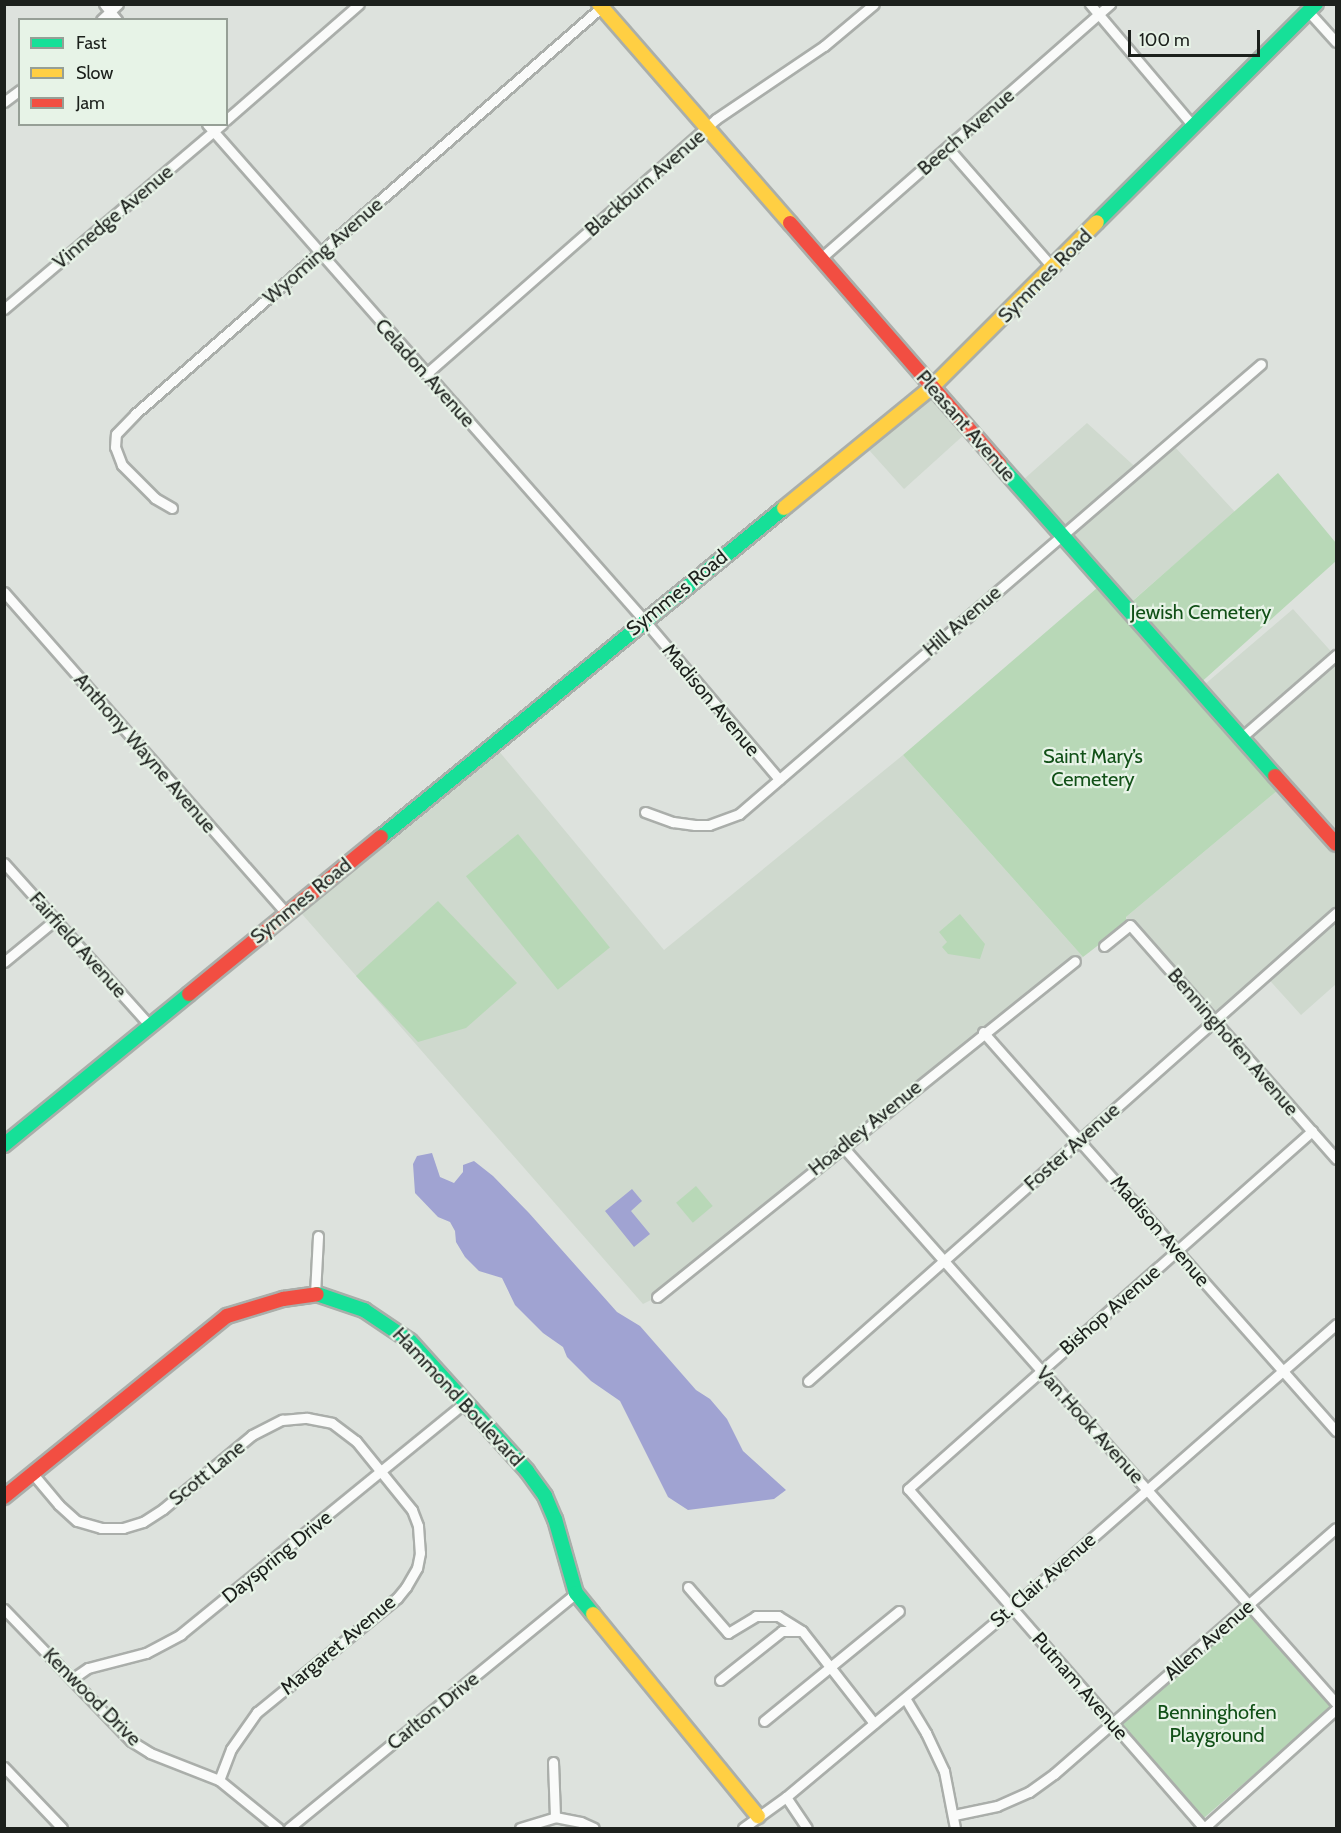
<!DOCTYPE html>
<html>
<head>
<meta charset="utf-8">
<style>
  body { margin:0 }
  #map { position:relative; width:1341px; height:1833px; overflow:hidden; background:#dde2dd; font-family:Cabin,sans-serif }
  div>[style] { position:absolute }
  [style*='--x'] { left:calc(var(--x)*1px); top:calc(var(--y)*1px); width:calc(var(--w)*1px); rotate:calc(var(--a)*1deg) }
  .built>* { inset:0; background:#cfd9ce; transform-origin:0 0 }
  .green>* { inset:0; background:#b8d8b7; transform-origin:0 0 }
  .water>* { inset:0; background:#a0a3d2 }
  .roads { filter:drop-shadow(2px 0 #aaaeaa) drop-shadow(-2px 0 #aaaeaa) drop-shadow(0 2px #aaaeaa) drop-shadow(0 -2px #aaaeaa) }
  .street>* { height:9px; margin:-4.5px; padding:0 4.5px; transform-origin:4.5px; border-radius:4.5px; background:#fafbfa }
  .fast>* { height:14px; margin:-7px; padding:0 7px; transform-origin:7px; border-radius:7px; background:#16e098 }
  .slow>* { height:14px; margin:-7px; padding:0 7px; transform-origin:7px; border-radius:7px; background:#ffcf43 }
  .jam>* { height:14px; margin:-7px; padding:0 7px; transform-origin:7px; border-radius:7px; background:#f24e42 }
  span { translate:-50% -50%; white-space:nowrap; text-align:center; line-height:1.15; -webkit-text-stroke:4.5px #e7f3e7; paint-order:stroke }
  .street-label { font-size:20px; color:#1c201c }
  .park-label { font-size:20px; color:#115017 }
  .frame { position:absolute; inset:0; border:6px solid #1c201c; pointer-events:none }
  .legend { position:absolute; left:18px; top:18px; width:210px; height:108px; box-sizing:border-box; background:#e7f3e7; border:2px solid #969f96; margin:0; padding:8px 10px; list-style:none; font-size:18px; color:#1c201c }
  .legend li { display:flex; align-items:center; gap:12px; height:30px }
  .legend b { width:30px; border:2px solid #969f96 }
  .scale { position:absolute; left:1128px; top:30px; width:132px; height:27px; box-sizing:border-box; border:3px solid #1c201c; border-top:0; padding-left:8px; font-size:18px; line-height:21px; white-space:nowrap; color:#1c201c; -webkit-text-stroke:4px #e7f3e7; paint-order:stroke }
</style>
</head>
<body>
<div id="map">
  <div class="built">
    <i style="left:932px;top:387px;width:57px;height:89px;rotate:48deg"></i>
    <i style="clip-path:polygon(1087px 423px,1142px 473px,1174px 446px,1235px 512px,1131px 602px,1023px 480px)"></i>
    <i style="clip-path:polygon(1293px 609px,1336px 657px,1336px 984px,1301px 1015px,1264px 974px,1216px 1017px,1126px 917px,1290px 780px,1204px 685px)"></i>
    <i style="clip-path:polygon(493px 744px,664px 950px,903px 755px,1083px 957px,983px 1032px,657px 1297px,643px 1304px,295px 906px)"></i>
  </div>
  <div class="green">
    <i style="clip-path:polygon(1278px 473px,1336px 543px,1336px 561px,1197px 686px,1284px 785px,1126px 917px,1127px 923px,1083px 957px,903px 755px,1104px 582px,1127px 606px)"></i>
    <i style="left:518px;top:834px;width:146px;height:67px;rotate:51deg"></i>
    <i style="clip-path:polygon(438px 901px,517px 983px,466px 1028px,418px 1042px,356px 976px)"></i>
    <i style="clip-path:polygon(960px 914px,985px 944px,980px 959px,948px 954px,942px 947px,947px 942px,939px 932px)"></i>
    <i style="left:696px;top:1186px;width:26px;height:26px;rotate:50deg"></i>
    <i style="left:1249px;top:1604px;width:132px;height:181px;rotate:49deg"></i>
  </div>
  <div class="water">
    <i style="clip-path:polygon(432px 1153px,440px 1177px,454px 1183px,463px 1172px,463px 1165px,474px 1161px,493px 1176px,529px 1213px,617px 1312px,640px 1326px,696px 1390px,710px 1399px,727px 1419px,743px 1451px,786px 1490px,774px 1499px,688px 1510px,668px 1497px,620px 1401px,591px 1381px,567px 1357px,563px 1347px,543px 1333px,515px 1305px,502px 1278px,479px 1271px,465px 1257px,456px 1242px,455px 1231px,450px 1222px,438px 1217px,415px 1193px,413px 1164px,417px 1156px)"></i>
    <i style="clip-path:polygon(632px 1189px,642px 1201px,631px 1211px,650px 1234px,634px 1247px,605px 1211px)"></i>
  </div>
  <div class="roads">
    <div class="street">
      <i style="--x:104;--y:4;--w:21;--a:51"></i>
      <i style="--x:1090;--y:4;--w:160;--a:49.8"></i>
      <i style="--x:1309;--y:12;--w:40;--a:48"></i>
      <i style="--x:101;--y:20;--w:23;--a:-43"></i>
      <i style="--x:4;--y:102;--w:20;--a:-37"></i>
      <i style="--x:226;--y:120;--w:176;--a:-41.1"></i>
      <i style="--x:207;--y:124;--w:661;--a:48.62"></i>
      <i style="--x:644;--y:620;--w:209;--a:49.7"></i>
      <i style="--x:948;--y:148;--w:159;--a:48.8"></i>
      <i style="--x:821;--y:258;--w:385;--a:-41.3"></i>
      <i style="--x:4;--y:309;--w:286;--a:-40.3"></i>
      <i style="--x:426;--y:374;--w:386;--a:-41.3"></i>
      <i style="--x:716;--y:119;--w:130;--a:-34.1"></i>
      <i style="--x:824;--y:46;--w:65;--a:-40"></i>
      <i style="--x:172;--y:508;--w:20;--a:-150"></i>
      <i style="--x:155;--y:498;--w:47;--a:-135"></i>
      <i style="--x:122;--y:465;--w:19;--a:-111"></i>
      <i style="--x:115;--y:447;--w:13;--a:-86"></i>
      <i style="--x:116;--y:434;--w:28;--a:-46"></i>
      <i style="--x:135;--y:414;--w:624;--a:-41.1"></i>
      <i style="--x:4;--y:592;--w:427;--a:48.7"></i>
      <i style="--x:1242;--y:737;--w:125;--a:-41.1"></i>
      <i style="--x:645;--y:812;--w:30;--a:20"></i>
      <i style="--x:673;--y:822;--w:22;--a:8"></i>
      <i style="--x:695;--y:825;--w:14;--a:0"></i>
      <i style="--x:709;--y:825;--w:32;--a:-20"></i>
      <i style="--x:739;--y:814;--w:689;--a:-40.76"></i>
      <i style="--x:4;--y:863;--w:220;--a:48.1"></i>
      <i style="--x:1104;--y:946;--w:33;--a:-39"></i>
      <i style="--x:1130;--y:925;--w:312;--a:48.6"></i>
      <i style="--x:4;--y:962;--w:66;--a:-39.5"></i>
      <i style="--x:983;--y:1032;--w:533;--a:48.5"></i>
      <i style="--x:843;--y:1147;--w:743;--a:48.44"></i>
      <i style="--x:315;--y:1294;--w:58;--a:-87"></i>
      <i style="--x:657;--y:1297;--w:536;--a:-38.79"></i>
      <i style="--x:808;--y:1381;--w:706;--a:-41.55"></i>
      <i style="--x:33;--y:1474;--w:40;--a:50"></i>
      <i style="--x:59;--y:1505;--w:24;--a:42"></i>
      <i style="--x:77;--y:1521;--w:25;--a:16"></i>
      <i style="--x:101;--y:1528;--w:22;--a:0"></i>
      <i style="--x:123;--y:1528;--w:21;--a:-17"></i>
      <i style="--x:143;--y:1522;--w:24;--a:-33"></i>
      <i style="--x:163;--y:1509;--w:116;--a:-39.7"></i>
      <i style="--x:252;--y:1435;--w:34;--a:-27"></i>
      <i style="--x:282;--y:1420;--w:25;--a:-5"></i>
      <i style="--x:307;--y:1418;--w:25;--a:11"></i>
      <i style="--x:332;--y:1423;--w:30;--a:37"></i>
      <i style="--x:356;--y:1441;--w:89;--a:50.9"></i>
      <i style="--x:412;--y:1510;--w:17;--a:69"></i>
      <i style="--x:418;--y:1526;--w:27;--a:86"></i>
      <i style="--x:420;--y:1553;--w:15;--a:101"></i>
      <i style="--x:417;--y:1568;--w:22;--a:120"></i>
      <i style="--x:406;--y:1587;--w:14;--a:129"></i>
      <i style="--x:397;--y:1598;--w:181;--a:140.8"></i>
      <i style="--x:257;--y:1712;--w:45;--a:125.1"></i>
      <i style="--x:231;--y:1749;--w:33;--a:111"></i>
      <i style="--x:688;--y:1587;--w:61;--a:49"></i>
      <i style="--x:728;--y:1633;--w:33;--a:-31"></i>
      <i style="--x:756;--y:1616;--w:22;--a:0"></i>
      <i style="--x:778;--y:1616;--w:28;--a:32"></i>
      <i style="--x:802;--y:1631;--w:117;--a:52"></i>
      <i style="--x:4;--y:1609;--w:183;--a:46.1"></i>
      <i style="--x:131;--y:1741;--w:22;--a:32"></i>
      <i style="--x:150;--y:1753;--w:74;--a:21.4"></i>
      <i style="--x:219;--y:1780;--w:76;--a:39.1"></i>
      <i style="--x:72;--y:1679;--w:19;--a:-35"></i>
      <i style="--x:88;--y:1668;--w:60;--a:-14.5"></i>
      <i style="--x:146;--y:1653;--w:40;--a:-28"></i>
      <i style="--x:181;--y:1634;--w:365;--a:-39.2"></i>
      <i style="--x:720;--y:1680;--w:79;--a:-38.3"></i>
      <i style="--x:782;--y:1631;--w:18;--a:0"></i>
      <i style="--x:905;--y:1698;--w:41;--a:59"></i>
      <i style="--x:926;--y:1733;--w:42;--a:64.7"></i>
      <i style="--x:944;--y:1771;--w:58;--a:79.1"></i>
      <i style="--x:764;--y:1721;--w:174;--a:-39.2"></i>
      <i style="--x:553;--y:1762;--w:55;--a:87.9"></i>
      <i style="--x:4;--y:1767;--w:84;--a:46.4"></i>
      <i style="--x:786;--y:1797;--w:37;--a:56"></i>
      <i style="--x:954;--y:1815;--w:44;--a:-11.8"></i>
      <i style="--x:997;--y:1806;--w:35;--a:-24"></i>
      <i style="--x:1029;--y:1792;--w:31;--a:-36"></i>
      <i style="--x:1054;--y:1774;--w:374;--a:-41.1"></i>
      <i style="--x:289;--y:1828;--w:371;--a:-39.3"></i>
      <i style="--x:520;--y:1828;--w:37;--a:-17"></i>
      <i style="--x:555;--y:1817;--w:26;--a:11"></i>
      <i style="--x:581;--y:1822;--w:14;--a:25"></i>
      <i style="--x:743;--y:1828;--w:53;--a:-35.8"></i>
      <i style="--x:786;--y:1797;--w:295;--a:-39.9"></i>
      <i style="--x:1012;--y:1608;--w:431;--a:-41.2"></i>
      <i style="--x:1204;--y:1828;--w:450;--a:-131.1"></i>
      <i style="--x:908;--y:1489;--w:540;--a:-41.55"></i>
      <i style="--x:1204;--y:1828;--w:178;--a:-42"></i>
    </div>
    <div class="fast">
      <i style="--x:1097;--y:222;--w:309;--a:-44.9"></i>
      <i style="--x:1000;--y:465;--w:415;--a:48.5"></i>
      <i style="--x:381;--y:837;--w:520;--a:-39.23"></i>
      <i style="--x:4;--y:1145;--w:239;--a:-39.2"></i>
      <i style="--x:317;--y:1294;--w:50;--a:18.8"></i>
      <i style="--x:364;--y:1310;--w:55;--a:34"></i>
      <i style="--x:410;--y:1341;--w:175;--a:48"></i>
      <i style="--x:527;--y:1471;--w:31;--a:54"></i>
      <i style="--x:545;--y:1496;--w:25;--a:67"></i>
      <i style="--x:555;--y:1519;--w:77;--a:74.2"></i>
      <i style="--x:576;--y:1593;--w:27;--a:51"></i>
    </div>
    <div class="slow">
      <i style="--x:599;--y:4;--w:291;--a:48.9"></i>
      <i style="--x:784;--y:508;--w:191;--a:-39.3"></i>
      <i style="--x:932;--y:387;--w:233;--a:-45"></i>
      <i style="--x:593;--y:1614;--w:261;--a:50.8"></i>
    </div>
    <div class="jam">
      <i style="--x:790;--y:223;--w:320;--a:49"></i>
      <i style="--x:1275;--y:776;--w:91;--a:48.1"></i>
      <i style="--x:189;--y:994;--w:248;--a:-39.3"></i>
      <i style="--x:4;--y:1497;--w:287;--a:-39.1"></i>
      <i style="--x:227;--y:1316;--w:59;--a:-16.9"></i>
      <i style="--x:283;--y:1299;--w:34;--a:-8"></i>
    </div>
  </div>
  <div class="street-label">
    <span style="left:966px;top:132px;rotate:-41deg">Beech Avenue</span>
    <span style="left:645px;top:183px;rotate:-41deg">Blackburn Avenue</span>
    <span style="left:113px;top:217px;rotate:-40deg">Vinnedge Avenue</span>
    <span style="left:323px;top:251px;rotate:-41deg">Wyoming Avenue</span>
    <span style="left:1045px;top:276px;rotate:-45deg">Symmes Road</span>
    <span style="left:425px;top:373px;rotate:48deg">Celadon Avenue</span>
    <span style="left:966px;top:426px;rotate:49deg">Pleasant Avenue</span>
    <span style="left:677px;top:593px;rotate:-39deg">Symmes Road</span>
    <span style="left:962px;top:621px;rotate:-41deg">Hill Avenue</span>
    <span style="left:711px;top:700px;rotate:50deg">Madison Avenue</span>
    <span style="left:145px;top:753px;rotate:49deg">Anthony Wayne Avenue</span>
    <span style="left:301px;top:901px;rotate:-39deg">Symmes Road</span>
    <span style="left:78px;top:945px;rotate:48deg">Fairfield Avenue</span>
    <span style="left:1233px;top:1042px;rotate:49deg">Benninghofen Avenue</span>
    <span style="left:865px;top:1128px;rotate:-39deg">Hoadley Avenue</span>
    <span style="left:1072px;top:1147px;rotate:-42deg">Foster Avenue</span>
    <span style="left:1160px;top:1231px;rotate:49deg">Madison Avenue</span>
    <span style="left:1110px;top:1310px;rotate:-41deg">Bishop Avenue</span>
    <span style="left:458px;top:1397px;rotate:47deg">Hammond Boulevard</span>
    <span style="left:1090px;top:1425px;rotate:48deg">Van Hook Avenue</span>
    <span style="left:207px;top:1473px;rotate:-39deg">Scott Lane</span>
    <span style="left:277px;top:1557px;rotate:-39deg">Dayspring Drive</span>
    <span style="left:1043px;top:1580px;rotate:-41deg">St. Clair Avenue</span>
    <span style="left:1209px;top:1640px;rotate:-41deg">Allen Avenue</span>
    <span style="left:338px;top:1645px;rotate:-40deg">Margaret Avenue</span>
    <span style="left:1080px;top:1686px;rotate:49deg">Putnam Avenue</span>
    <span style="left:92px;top:1697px;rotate:45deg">Kenwood Drive</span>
    <span style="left:433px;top:1711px;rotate:-39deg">Carlton Drive</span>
  </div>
  <div class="park-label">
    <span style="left:1201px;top:612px">Jewish Cemetery</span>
    <span style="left:1093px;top:768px">Saint Mary’s<br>Cemetery</span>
    <span style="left:1217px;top:1724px">Benninghofen<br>Playground</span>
  </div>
  <div class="frame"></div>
  <ul class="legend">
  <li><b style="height:8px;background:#16e098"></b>Fast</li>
  <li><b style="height:8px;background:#ffcf43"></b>Slow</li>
  <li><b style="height:8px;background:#f24e42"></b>Jam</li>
  </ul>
  <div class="scale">100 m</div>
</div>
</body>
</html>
